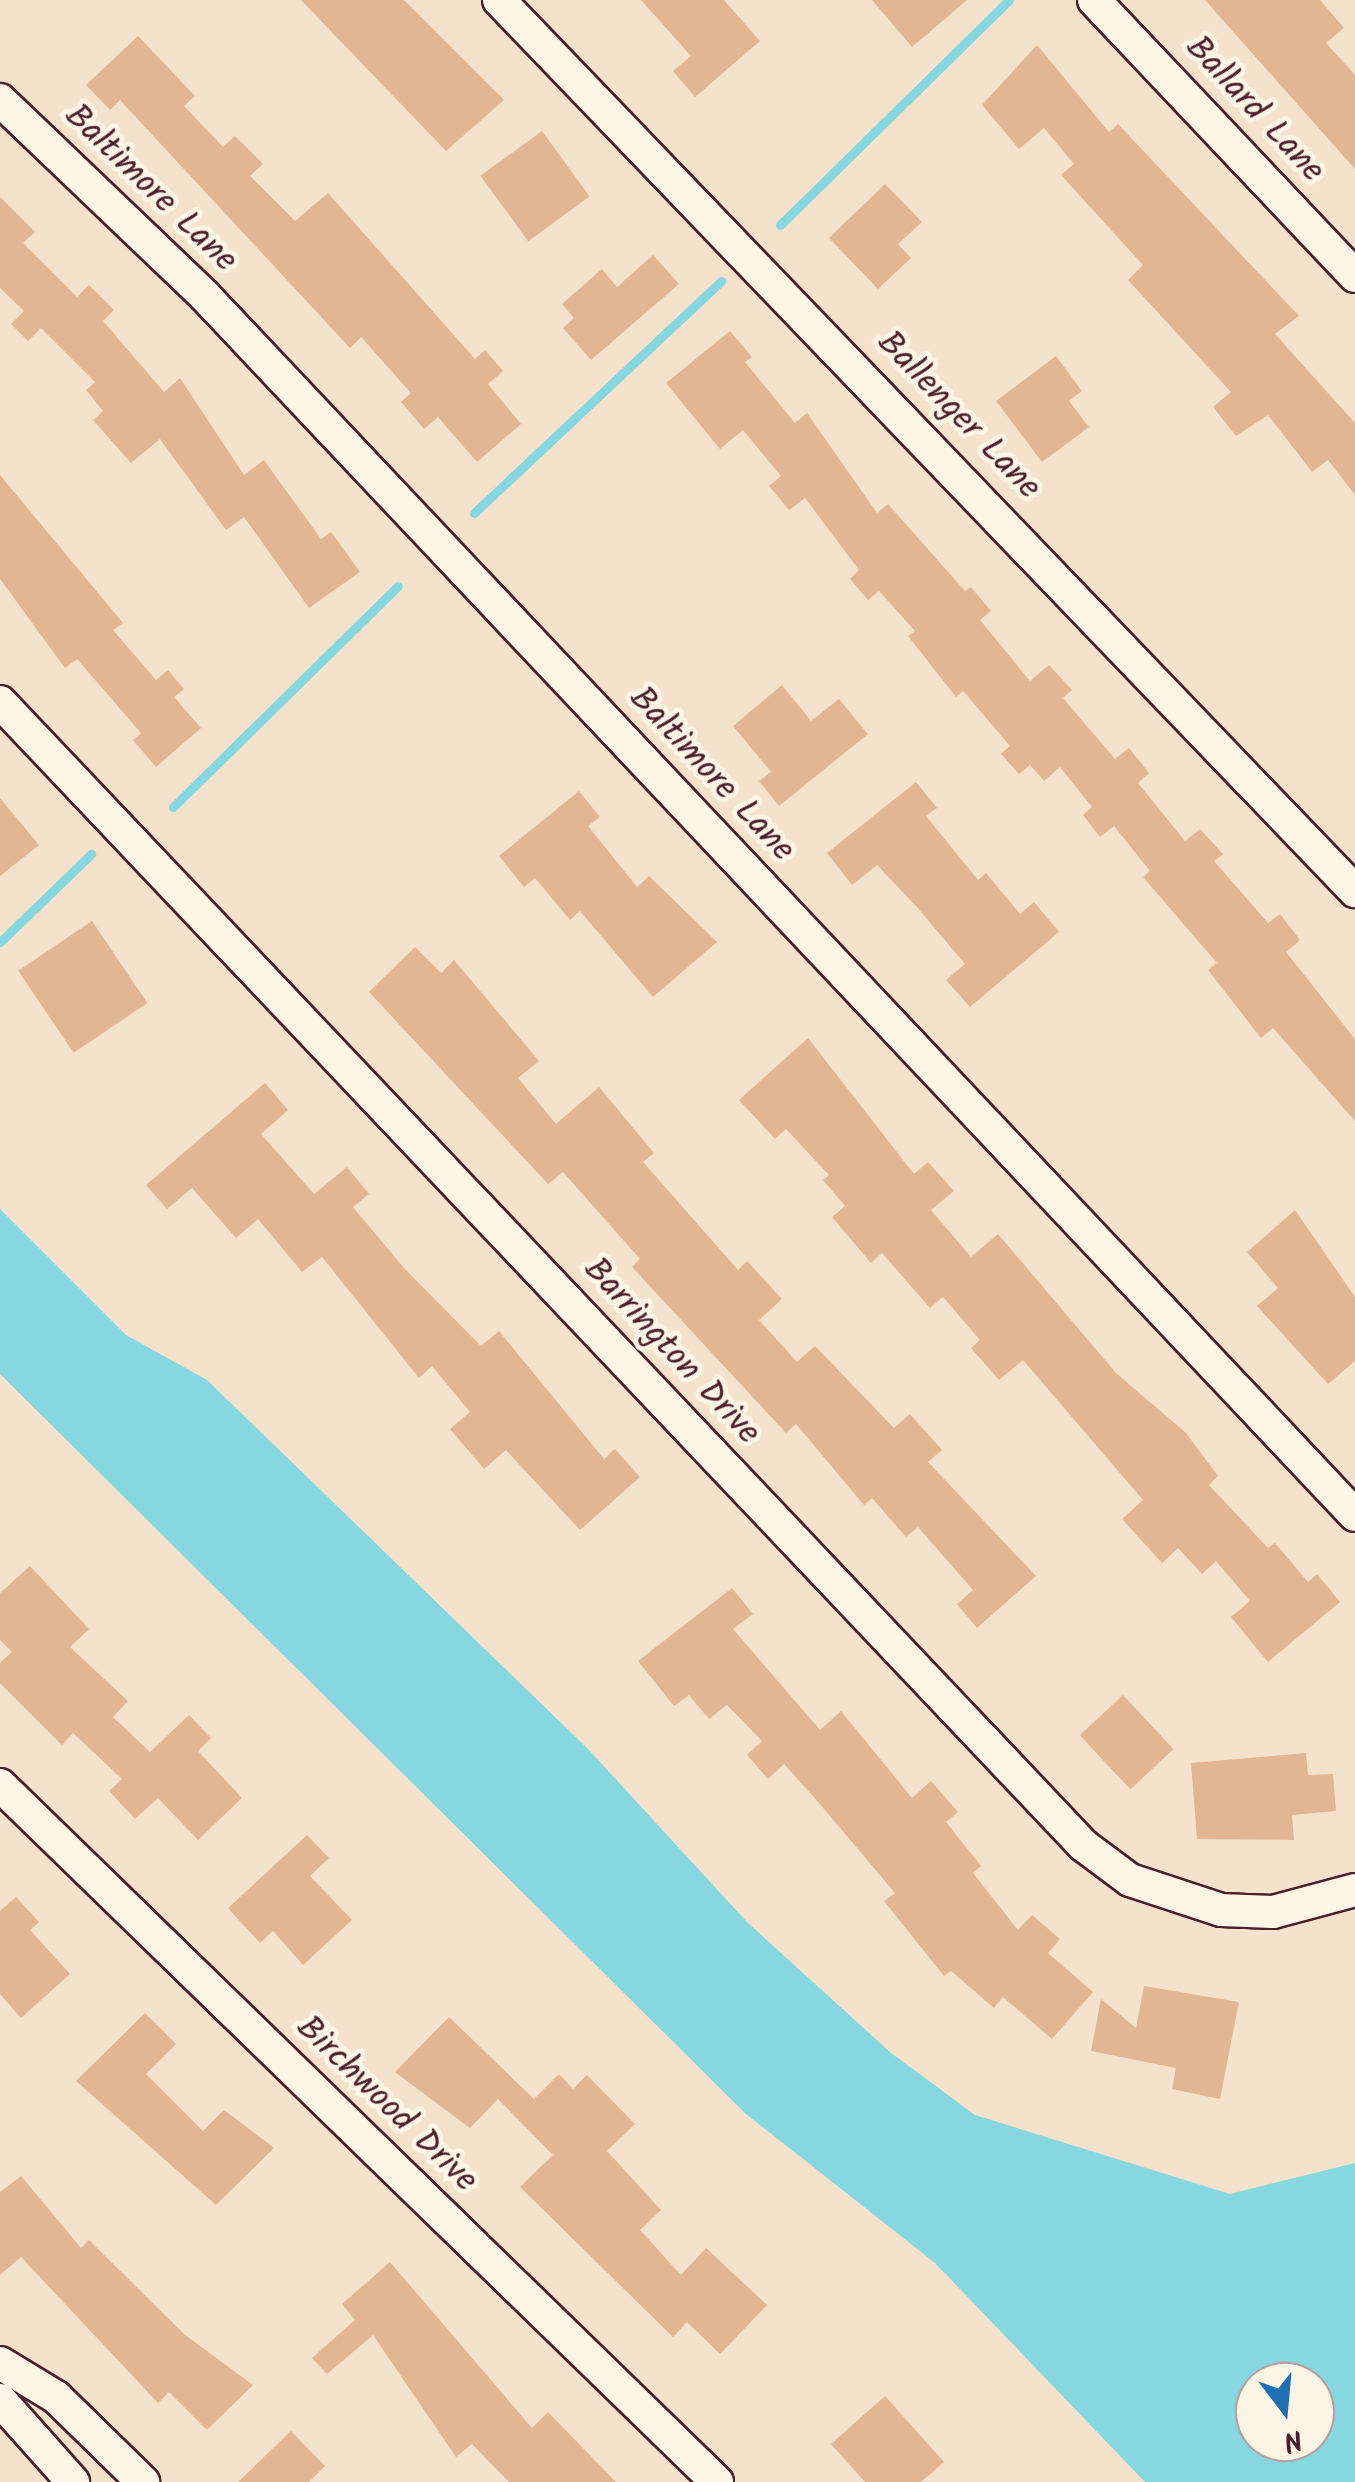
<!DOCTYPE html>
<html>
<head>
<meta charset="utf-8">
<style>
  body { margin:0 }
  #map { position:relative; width:1355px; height:2482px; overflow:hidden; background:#f4e2cc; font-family:Kalam,sans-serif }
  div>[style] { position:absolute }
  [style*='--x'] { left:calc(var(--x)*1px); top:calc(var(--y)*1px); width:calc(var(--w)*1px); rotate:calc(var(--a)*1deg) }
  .water>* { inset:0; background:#86d7e0 }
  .stream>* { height:9px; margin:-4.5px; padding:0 4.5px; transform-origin:4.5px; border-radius:4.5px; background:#86d7e0 }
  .building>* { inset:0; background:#e3b693; transform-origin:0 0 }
  .roads { filter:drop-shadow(2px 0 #4a1f2b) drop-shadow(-2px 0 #4a1f2b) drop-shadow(0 2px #4a1f2b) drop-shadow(0 -2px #4a1f2b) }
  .minor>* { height:32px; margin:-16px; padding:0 16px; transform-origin:16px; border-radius:16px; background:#fcf5e5 }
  span { translate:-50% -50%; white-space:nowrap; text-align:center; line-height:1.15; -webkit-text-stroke:10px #fcf5e5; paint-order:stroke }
  .street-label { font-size:35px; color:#4a1f2b }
  .north { position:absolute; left:1235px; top:2362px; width:100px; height:100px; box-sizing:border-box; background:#fcf5e5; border:2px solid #b59f9b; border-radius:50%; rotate:164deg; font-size:28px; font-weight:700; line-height:40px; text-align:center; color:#4a1f2b }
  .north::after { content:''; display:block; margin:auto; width:35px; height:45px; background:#1f6fb2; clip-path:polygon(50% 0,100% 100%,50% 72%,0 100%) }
</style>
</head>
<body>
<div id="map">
  <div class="water">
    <i style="clip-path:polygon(evenodd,0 1209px,126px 1335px,207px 1380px,588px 1749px,747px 1922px,891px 2053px,975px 2115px,1230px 2194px,1355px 2163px,1355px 2482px,1145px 2482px,935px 2263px,746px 2114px,0 1374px,0 1209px,1255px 2382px,1315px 2382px,1315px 2442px,1255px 2442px,1255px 2382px)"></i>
  </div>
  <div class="stream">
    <i style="--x:780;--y:225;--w:321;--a:-44.5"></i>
    <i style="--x:474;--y:513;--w:339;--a:-43.2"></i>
    <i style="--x:173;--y:807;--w:315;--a:-44.5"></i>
    <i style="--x:0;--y:942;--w:127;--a:-44"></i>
  </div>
  <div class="building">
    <i style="clip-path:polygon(301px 0,404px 0,504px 100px,446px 151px)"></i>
    <i style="clip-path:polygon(641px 0,724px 0,760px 41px,695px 97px,673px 71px,691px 56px)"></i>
    <i style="clip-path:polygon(872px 0,967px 0,912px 47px)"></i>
    <i style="clip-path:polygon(1205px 0,1320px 0,1344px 28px,1326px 43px,1355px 75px,1355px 169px)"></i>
    <i style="clip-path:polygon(138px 36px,195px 96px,184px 106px,223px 147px,235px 136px,263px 164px,250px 176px,295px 221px,328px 193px,475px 359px,485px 350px,503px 371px,488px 384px,521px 424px,477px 462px,438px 417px,424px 429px,401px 402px,411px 393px,361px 337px,350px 348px,120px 100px,110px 110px,86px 85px)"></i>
    <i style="clip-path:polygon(1037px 45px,1109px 132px,1118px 124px,1299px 316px,1275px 334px,1355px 423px,1355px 495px,1328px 460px,1312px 472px,1268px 415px,1236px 436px,1213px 407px,1231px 392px,1128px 280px,1143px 265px,1061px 175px,1074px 164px,1044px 128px,1019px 149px,982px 105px)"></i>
    <i style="left:542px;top:131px;width:81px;height:76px;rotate:54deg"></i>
    <i style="clip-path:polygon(885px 184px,922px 222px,898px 244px,911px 258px,878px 289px,829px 238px)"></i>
    <i style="clip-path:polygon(0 197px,35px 232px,23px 243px,77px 297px,89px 285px,114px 310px,103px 321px,164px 392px,180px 378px,244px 475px,264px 460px,321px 539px,331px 532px,360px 572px,309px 608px,244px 517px,226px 530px,160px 439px,131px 463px,93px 420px,103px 411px,86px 390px,95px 382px,41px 328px,28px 341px,11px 324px,24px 311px,0 288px)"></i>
    <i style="clip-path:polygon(653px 255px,679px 284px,591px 360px,563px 328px,574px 318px,562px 304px,602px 269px,617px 287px)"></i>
    <i style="clip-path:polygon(730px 331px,752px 357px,745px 362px,795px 423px,807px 413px,877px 513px,888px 504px,965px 591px,971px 587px,991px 611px,980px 620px,1030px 681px,1049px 665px,1072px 690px,1063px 698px,1115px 759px,1129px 748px,1149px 773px,1138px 783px,1185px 841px,1200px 829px,1223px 854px,1214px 861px,1268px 923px,1280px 914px,1300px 940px,1286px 952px,1355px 1039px,1355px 1121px,1273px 1028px,1261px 1038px,1208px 970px,1217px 963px,1143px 877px,1150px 871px,1114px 826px,1100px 837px,1083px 815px,1092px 807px,1060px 767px,1044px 781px,1030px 765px,1019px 774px,1001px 754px,1010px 746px,963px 691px,956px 697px,908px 636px,915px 631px,879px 591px,868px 600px,850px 579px,859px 570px,805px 498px,789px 510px,769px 486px,781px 476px,743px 430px,720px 449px,666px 383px)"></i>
    <i style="clip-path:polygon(1056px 356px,1082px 391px,1069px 401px,1089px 427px,1042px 462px,996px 401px)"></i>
    <i style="clip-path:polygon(0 475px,123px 623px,113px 630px,156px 680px,168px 670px,184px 689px,174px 697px,201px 728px,156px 767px,133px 740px,141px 733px,77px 659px,65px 668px,0 579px)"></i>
    <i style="clip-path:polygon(782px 685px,811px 721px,839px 699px,868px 734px,779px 806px,759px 781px,771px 772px,733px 726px)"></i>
    <i style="clip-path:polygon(916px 782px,937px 808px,926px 816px,978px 880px,986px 873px,1020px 914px,1034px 902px,1059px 932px,970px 1007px,946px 980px,965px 964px,916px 906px,877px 865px,852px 885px,827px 853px)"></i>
    <i style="clip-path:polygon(579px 791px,600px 817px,588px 826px,637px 887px,649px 876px,717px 942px,653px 997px,580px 911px,570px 920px,535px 878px,524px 887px,499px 856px)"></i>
    <i style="clip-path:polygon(0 798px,39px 845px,0 876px)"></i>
    <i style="left:92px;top:921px;width:99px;height:89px;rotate:56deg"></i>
    <i style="clip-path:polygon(415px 947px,441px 973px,454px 960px,539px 1061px,518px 1078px,556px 1124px,599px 1087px,654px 1153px,643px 1162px,738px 1270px,747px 1261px,782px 1299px,759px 1320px,797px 1362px,815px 1346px,894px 1428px,910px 1414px,942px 1450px,928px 1462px,1036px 1576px,977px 1628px,957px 1604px,973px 1590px,918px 1527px,906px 1537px,872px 1498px,864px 1505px,796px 1424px,786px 1433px,632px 1267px,640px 1259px,563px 1172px,548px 1184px,369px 992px)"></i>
    <i style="clip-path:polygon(808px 1038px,914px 1174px,928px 1162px,954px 1191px,931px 1210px,971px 1257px,998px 1234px,1116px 1373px,1186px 1433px,1218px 1476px,1209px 1485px,1268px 1548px,1275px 1543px,1308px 1582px,1317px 1574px,1340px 1602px,1268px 1662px,1231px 1617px,1250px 1601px,1216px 1561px,1202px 1574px,1178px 1548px,1162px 1563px,1122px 1519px,1143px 1500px,1023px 1360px,999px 1380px,971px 1348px,980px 1340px,943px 1297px,930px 1308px,882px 1253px,871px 1263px,832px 1217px,845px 1206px,823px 1180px,829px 1175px,786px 1129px,775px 1139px,739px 1100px)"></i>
    <i style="clip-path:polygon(265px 1083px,288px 1110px,261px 1134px,314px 1194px,347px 1167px,369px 1194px,353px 1207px,404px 1268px,481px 1346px,499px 1331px,604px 1459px,615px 1449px,640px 1477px,580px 1530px,506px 1450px,484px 1469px,450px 1429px,470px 1412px,432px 1366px,419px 1378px,322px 1257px,302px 1272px,258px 1219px,236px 1238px,192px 1188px,167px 1209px,146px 1185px)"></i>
    <i style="clip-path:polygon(1295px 1210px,1355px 1297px,1355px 1361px,1328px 1384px,1257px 1306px,1278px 1288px,1247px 1252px)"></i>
    <i style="clip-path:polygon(30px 1566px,89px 1629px,70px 1647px,128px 1701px,113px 1717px,150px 1752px,189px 1715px,211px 1738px,198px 1751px,242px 1798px,198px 1840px,158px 1798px,135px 1819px,109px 1791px,122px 1779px,73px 1733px,62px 1745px,0 1683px,0 1663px,12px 1652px,0 1640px,0 1593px)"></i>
    <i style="clip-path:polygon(732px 1588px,753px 1614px,733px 1629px,820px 1730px,841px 1711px,912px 1798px,931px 1781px,958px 1812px,946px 1822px,981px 1866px,973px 1873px,1018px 1930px,1032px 1915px,1060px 1939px,1048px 1953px,1093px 1992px,1052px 2039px,1003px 1997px,994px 2008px,951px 1971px,944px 1976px,884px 1901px,895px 1893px,819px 1803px,784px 1764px,768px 1779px,747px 1755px,762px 1741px,727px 1705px,709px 1719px,689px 1695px,674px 1706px,638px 1661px)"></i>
    <i style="left:1123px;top:1695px;width:74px;height:59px;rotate:47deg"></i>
    <i style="clip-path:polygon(1306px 1753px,1308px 1775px,1333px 1774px,1336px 1811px,1292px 1815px,1294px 1840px,1197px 1839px,1191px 1763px)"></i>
    <i style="clip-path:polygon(307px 1835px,329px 1858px,310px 1876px,352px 1920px,303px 1965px,273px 1931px,260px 1943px,228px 1908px)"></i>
    <i style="clip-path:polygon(16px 1897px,39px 1922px,30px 1930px,70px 1974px,21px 2018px,0 1994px,0 1911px)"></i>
    <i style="clip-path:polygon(1144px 1986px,1239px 2002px,1220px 2099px,1172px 2089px,1176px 2068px,1091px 2051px,1101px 1999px,1136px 2028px)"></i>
    <i style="clip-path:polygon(145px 2013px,176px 2044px,146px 2074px,203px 2131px,224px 2110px,274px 2148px,216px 2205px,76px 2081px)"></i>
    <i style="clip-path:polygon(449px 2017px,534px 2099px,559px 2074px,573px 2089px,587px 2075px,635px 2124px,607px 2151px,661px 2210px,640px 2230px,681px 2275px,706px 2248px,767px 2305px,720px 2354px,687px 2322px,673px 2337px,520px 2187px,553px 2155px,498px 2099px,470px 2128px,395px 2072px)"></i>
    <i style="clip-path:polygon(21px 2176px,81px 2248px,89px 2240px,184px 2334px,253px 2385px,207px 2430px,169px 2392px,158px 2403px,21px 2257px,0 2275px,0 2192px)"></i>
    <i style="clip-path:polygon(390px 2262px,532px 2428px,548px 2412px,616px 2482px,509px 2482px,472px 2444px,456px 2457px,373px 2335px,327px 2374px,312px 2358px,355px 2320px,342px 2304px)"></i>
    <i style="clip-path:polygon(885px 2396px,944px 2462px,921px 2482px,865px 2482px,831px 2444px)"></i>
    <i style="clip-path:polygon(291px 2431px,325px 2466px,309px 2482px,238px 2482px)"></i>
  </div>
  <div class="roads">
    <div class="minor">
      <i style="--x:499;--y:0;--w:1236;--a:46.15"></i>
      <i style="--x:1094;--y:0;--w:380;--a:46.6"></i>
      <i style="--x:0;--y:100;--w:282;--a:43.7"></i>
      <i style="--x:204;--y:295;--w:1677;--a:46.67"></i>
      <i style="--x:0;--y:702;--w:1575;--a:46.54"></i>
      <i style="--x:1083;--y:1845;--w:59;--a:36.7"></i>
      <i style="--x:1130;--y:1880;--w:96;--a:18.2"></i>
      <i style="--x:1221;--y:1910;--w:52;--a:2.2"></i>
      <i style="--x:1273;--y:1912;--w:85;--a:-15"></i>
      <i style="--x:0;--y:1785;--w:1000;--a:44.19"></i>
      <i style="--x:0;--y:2363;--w:66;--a:31.3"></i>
      <i style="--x:56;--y:2397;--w:122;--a:44.3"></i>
      <i style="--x:0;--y:2400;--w:110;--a:48.3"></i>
    </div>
  </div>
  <div class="street-label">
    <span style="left:1254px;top:110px;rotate:47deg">Ballard Lane</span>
    <span style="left:150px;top:189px;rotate:44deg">Baltimore Lane</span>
    <span style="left:958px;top:416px;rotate:46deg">Ballenger Lane</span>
    <span style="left:711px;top:775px;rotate:47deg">Baltimore Lane</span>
    <span style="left:671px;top:1352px;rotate:47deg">Barrington Drive</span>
    <span style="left:386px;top:2105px;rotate:44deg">Birchwood Drive</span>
  </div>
  <div class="north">N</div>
</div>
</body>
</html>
